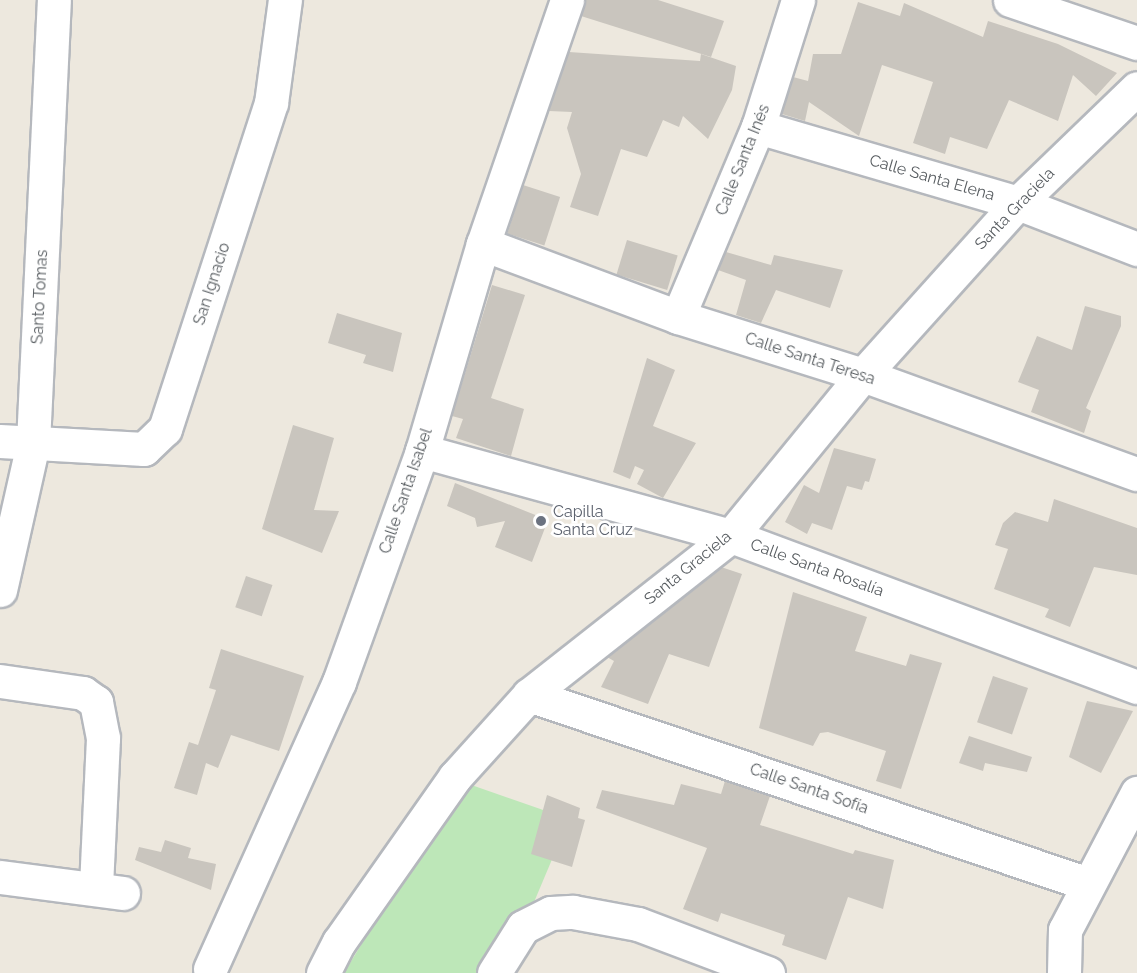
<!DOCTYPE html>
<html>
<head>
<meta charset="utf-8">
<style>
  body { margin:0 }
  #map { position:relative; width:1137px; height:973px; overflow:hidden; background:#ede8de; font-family:Raleway,sans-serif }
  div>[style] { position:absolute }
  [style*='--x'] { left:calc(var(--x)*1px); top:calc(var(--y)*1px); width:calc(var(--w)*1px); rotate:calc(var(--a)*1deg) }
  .green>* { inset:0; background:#bde7b8 }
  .building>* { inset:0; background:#c9c5be; transform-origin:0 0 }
  .roads { filter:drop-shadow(2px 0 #b5b8bd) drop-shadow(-2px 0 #b5b8bd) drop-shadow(0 2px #b5b8bd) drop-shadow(0 -2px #b5b8bd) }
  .minor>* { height:33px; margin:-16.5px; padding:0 16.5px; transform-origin:16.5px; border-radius:16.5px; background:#fff }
  .dots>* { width:16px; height:16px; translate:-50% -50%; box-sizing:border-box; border:3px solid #fff; border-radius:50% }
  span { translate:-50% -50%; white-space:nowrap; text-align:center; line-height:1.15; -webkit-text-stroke:5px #fff; paint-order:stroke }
  .street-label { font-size:16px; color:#585d61 }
  .worship-label { font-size:16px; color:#5b616d }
  .left { translate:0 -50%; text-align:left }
</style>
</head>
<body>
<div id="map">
  <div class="green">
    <i style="clip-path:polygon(460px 781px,569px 819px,529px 914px,486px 973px,344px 973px)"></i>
  </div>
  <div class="building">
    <i style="clip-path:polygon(585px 0,658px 0,724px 21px,711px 57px,581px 16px)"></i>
    <i style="clip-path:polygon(858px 2px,900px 16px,904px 3px,983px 37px,988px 21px,1058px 44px,1117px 73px,1096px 96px,1073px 75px,1058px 121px,1009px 100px,987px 149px,950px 137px,945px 154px,913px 143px,933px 82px,882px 65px,859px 136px,809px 102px,805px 121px,782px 114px,793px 77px,808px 81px,813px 54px,841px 54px)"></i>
    <i style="clip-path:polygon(569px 52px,700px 61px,701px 54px,736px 66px,732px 90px,708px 139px,683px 116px,679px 127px,663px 120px,647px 157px,621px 149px,598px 216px,570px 207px,581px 174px,567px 128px,572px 112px,549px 111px)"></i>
    <i style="left:523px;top:185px;width:39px;height:51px;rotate:18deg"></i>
    <i style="left:627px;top:240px;width:53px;height:36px;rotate:17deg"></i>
    <i style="clip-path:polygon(726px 252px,771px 265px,774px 255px,843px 270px,830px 308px,776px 290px,761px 323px,736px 315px,746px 280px,718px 270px)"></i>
    <i style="clip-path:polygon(492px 285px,525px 295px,491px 398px,524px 409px,511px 456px,456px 438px,463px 419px,452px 416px)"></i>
    <i style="clip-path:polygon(1085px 306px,1121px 316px,1121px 326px,1086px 408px,1091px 411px,1084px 433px,1031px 412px,1039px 390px,1018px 382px,1037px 336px,1072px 350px)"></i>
    <i style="clip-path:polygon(337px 313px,402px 333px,393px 372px,363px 363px,366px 355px,328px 343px)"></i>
    <i style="clip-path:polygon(647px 358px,675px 370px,653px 426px,696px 443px,663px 498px,637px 484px,644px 470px,635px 466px,630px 479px,613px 472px)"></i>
    <i style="clip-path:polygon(293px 425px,334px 438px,314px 510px,339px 511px,322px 553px,262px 529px)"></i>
    <i style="clip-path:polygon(834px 448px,876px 459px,869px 482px,865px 481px,862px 490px,847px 486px,832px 530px,812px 523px,807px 534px,785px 522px,804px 485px,819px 493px)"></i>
    <i style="clip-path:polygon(455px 483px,548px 520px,532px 562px,495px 547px,505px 521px,477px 527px,475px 518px,447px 506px)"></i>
    <i style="clip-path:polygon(1054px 499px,1137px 528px,1137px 575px,1094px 567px,1070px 627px,1045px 617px,1049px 609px,994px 589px,1008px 549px,995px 545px,1003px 523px,1015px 512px,1048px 522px)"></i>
    <i style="clip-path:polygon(721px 567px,742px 574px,709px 667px,669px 654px,648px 704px,601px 687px,614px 661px,607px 657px)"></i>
    <i style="left:246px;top:576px;width:28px;height:33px;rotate:19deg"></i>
    <i style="clip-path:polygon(793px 592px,867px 617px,855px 651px,906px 666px,910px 654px,942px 663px,901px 789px,876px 781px,886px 751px,828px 732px,820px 733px,813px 746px,759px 728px)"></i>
    <i style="clip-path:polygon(221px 649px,304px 676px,279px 751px,231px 735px,218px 768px,206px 763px,197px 795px,174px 788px,189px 742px,198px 745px,216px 690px,209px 688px)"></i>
    <i style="left:993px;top:676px;width:37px;height:49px;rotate:19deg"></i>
    <i style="clip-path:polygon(1087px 701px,1133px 711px,1101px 773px,1069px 757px)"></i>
    <i style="clip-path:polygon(969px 736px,1032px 757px,1027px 772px,985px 763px,983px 771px,959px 763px)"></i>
    <i style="clip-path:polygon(725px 781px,770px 796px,760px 825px,853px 854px,855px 850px,894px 860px,883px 909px,848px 897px,826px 960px,782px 945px,785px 935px,721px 913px,718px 922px,683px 909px,707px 848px,596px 808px,602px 790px,674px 805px,681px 784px,721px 794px)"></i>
    <i style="clip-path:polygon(547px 795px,580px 808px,578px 818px,585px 820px,572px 867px,531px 854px)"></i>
    <i style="clip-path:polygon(165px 840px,191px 848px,188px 858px,216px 864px,211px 890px,135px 860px,139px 847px,161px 852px)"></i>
  </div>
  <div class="roads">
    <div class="minor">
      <i style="--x:1010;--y:0;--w:134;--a:18.7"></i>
      <i style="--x:758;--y:127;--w:271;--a:16.3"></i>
      <i style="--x:1018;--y:203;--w:128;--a:21.1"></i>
      <i style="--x:483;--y:244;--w:208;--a:20.5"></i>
      <i style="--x:678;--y:317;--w:194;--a:17.4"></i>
      <i style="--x:863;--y:375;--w:291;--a:19.9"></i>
      <i style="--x:678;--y:317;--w:206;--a:-67.2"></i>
      <i style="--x:758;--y:127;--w:133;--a:-72.5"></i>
      <i style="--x:0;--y:441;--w:144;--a:3.2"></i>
      <i style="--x:144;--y:449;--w:29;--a:-44"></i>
      <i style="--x:165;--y:429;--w:343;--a:-72"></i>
      <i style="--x:271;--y:103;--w:104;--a:-82.3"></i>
      <i style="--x:422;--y:451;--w:320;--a:15.4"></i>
      <i style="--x:731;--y:536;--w:433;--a:20.4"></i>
      <i style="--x:0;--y:590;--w:151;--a:-77.3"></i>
      <i style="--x:33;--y:443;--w:443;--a:-87.3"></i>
      <i style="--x:0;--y:681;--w:84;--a:8.2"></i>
      <i style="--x:83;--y:693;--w:16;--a:35"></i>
      <i style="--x:96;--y:702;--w:37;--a:79"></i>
      <i style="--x:103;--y:738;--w:148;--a:92.7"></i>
      <i style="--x:529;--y:695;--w:590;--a:18.68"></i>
      <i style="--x:0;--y:877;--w:124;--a:7.4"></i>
      <i style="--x:210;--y:969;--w:315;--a:-65.8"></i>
      <i style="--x:339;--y:682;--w:245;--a:-70.2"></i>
      <i style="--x:422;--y:451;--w:216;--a:-73.6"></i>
      <i style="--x:483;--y:244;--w:258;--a:-71"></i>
      <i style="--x:323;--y:973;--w:35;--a:-63"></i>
      <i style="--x:339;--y:942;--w:202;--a:-54.9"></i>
      <i style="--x:455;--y:777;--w:110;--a:-47.9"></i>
      <i style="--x:529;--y:695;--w:257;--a:-38.2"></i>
      <i style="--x:731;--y:536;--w:208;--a:-50.7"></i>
      <i style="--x:863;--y:375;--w:232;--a:-48"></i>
      <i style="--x:1018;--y:203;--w:165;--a:-44"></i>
      <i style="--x:494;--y:973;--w:54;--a:-57.8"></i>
      <i style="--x:523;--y:927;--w:31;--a:-27"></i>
      <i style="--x:551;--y:913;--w:22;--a:-3"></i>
      <i style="--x:573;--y:912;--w:66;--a:10.5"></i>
      <i style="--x:638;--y:924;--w:139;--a:20.7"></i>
      <i style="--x:1064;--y:973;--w:43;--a:-88.7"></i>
      <i style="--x:1065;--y:930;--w:155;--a:-62.3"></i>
    </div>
  </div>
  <div class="dots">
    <i style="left:541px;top:521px;background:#6b7280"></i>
  </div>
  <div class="street-label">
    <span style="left:743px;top:160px;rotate:-68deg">Calle Santa Inés</span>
    <span style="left:932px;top:178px;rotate:16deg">Calle Santa Elena</span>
    <span style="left:1015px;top:209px;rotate:-46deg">Santa Graciela</span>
    <span style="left:212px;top:284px;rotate:-72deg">San Ignacio</span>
    <span style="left:40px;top:297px;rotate:-87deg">Santo Tomas</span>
    <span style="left:810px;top:359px;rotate:18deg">Calle Santa Teresa</span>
    <span style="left:406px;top:491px;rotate:-71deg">Calle Santa Isabel</span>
    <span style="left:688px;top:568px;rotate:-39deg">Santa Graciela</span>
    <span style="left:817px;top:568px;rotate:20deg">Calle Santa Rosalía</span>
    <span style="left:809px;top:789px;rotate:19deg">Calle Santa Sofía</span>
  </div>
  <div class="worship-label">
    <span class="left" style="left:553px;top:521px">Capilla<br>Santa Cruz</span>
  </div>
</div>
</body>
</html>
